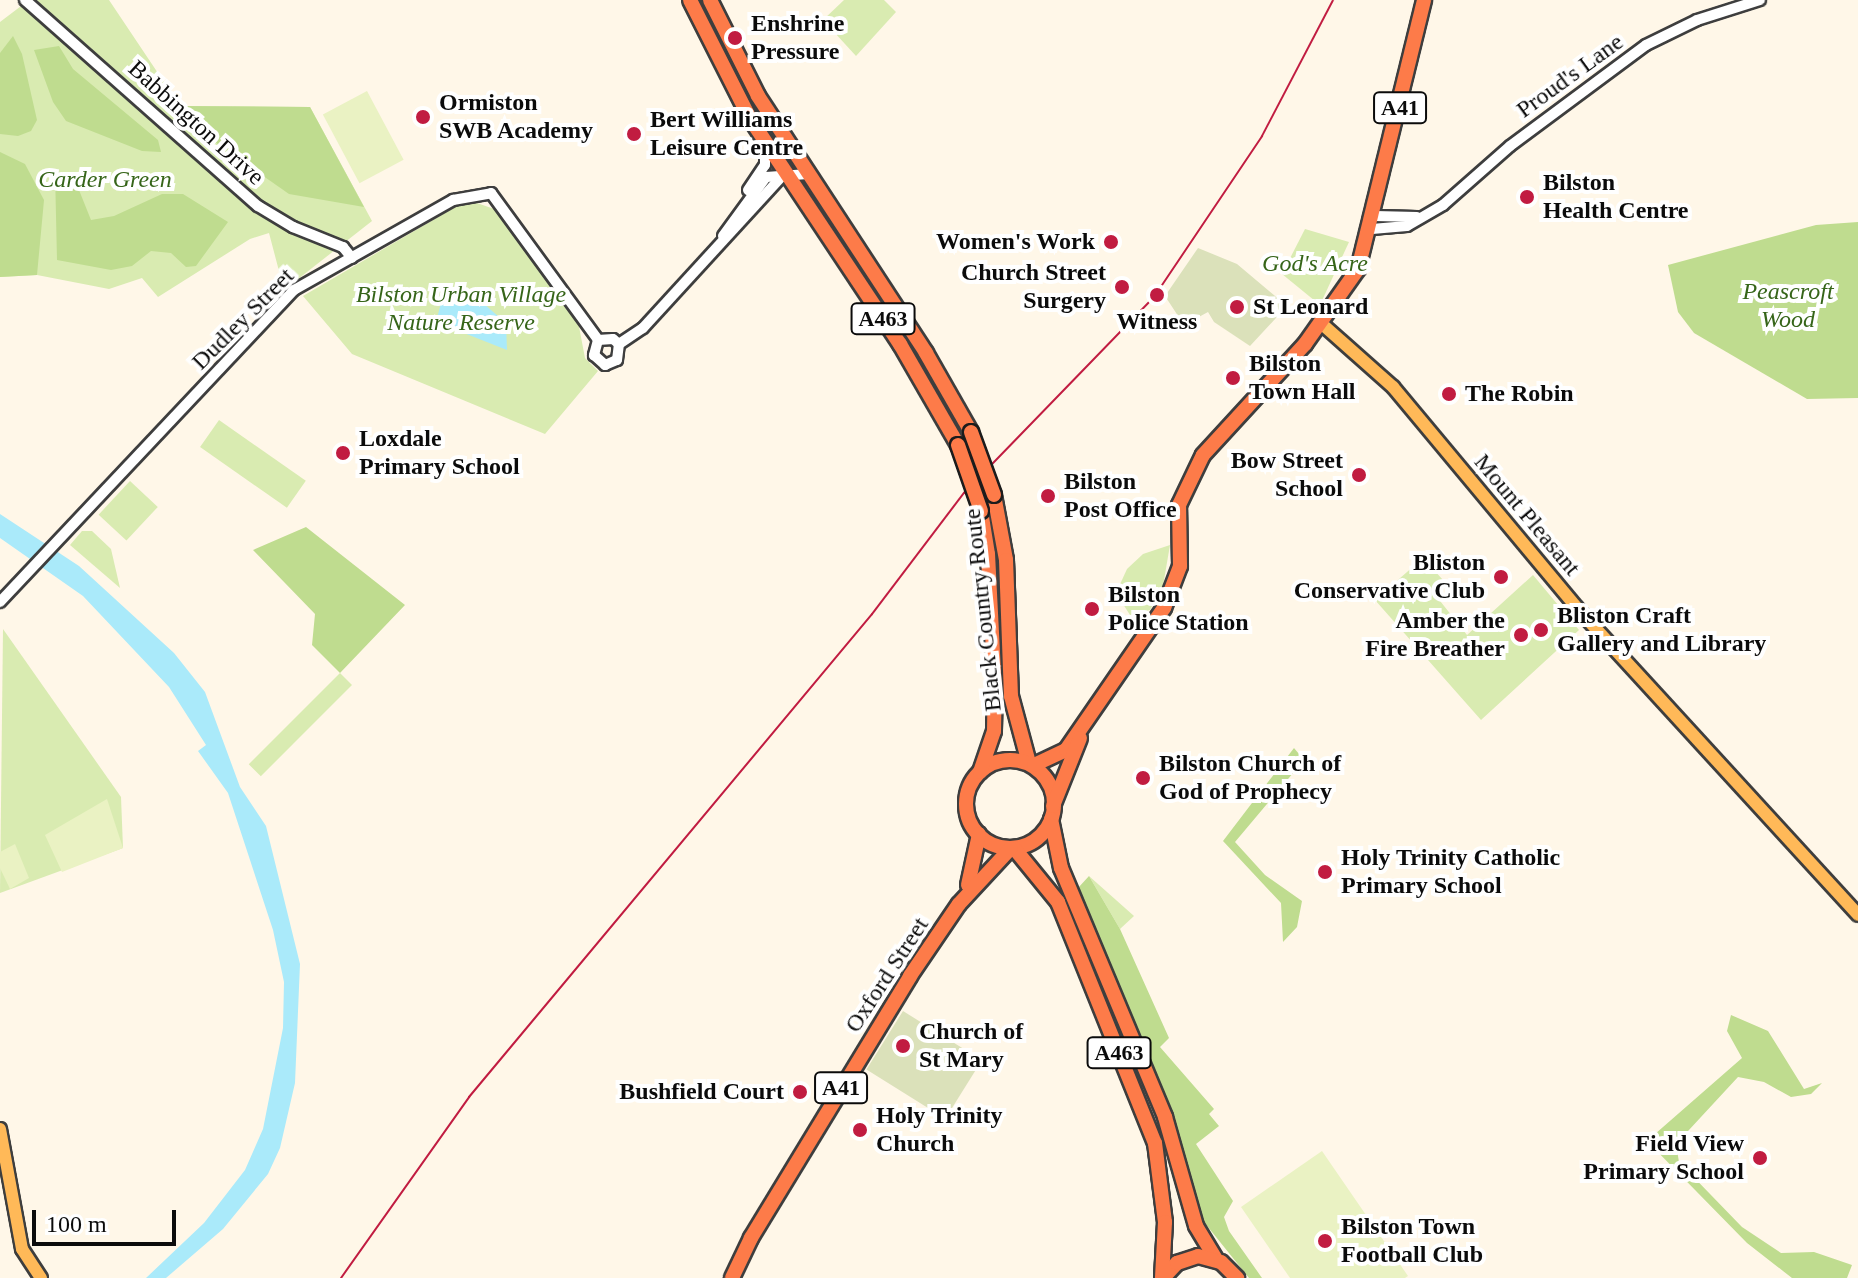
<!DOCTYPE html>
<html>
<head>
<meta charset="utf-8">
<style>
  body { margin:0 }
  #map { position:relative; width:1858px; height:1278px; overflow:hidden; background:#fff7e8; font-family:"Times New Roman",serif }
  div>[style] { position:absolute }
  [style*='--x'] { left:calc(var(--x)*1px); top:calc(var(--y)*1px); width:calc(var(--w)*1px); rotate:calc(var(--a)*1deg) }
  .green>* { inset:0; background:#d9ebb1; transform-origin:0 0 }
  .forest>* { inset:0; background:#bfdc8f }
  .cemetery>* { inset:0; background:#dbe1ba; transform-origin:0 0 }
  .pitch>* { inset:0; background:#eaf2c3; transform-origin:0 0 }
  .water>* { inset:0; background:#aaeafa }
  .roads { filter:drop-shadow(2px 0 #3e3e3e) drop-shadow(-2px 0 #3e3e3e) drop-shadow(0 2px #3e3e3e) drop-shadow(0 -2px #3e3e3e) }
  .minor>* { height:10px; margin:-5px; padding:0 5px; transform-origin:5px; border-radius:5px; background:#fff }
  .major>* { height:12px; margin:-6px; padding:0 6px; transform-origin:6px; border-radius:6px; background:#ffb958 }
  .highway>* { height:14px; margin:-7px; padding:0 7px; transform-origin:7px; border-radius:7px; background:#fd7b49 }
  .highway>.ring { margin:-7px; padding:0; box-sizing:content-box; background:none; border:14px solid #fd7b49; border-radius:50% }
  .tram>* { height:2px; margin:-1px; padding:0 1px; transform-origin:1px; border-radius:1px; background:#c11c41 }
  .bridges { filter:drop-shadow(2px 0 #1c1c1c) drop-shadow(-2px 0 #1c1c1c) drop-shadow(0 2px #1c1c1c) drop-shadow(0 -2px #1c1c1c) }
  .highway-bridge>* { height:14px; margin:-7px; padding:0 7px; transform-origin:7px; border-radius:7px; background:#fd7b49 }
  .dots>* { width:22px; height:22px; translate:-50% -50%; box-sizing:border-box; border:4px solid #fff; border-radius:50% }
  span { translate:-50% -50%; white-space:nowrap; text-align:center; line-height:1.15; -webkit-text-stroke:8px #fff; paint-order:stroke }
  .shield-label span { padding:2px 6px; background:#fff; border:2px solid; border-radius:6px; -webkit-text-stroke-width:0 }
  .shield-label { font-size:22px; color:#0b0b0b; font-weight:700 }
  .poi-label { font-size:24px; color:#0b0b0b; font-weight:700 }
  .left { translate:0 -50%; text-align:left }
  .right { translate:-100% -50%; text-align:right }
  .street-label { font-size:24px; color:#0b0b0b }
  .park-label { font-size:24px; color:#366519; font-style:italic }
  .scale { position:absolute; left:32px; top:1210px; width:144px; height:36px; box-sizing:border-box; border:4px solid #0b0b0b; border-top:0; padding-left:10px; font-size:24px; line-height:28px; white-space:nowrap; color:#0b0b0b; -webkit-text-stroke:6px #fff; paint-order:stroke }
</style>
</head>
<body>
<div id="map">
  <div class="green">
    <i style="clip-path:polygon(29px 0,109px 0,180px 106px,310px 107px,372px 221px,284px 290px,269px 233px,250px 239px,158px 297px,142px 278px,109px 289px,37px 275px,0 277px,0 22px)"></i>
    <i style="clip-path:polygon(844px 0,884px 0,896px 12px,856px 56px,823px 20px)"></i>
    <i style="clip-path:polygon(477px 203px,497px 210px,577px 316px,585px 358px,598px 371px,545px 434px,352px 354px,303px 296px,457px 206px)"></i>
    <i style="clip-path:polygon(1305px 229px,1349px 242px,1320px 305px,1282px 274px)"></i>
    <i style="left:219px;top:420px;width:106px;height:33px;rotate:35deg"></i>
    <i style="left:130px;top:481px;width:38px;height:46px;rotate:43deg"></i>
    <i style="clip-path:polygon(82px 531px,92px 531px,111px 549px,120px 588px,70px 545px)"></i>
    <i style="clip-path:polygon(1170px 545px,1163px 586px,1150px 610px,1130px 615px,1116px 593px,1127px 569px,1143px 554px)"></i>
    <i style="clip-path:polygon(1423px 558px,1443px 580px,1433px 592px,1467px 635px,1533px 575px,1579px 630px,1481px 720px,1375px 600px)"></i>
    <i style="clip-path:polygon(3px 629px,121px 797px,123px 848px,0 893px)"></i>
    <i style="left:340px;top:673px;width:17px;height:129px;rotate:45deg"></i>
    <i style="clip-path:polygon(1089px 876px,1134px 916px,1120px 929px)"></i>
  </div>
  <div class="forest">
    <i style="clip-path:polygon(13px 36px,22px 54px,37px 120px,31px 131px,18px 136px,0 134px,0 53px)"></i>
    <i style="clip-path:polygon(59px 46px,73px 69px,158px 140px,161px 152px,142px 151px,66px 121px,53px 102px,34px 50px)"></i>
    <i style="clip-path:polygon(180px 106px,310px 107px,364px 207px,289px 194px,205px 135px)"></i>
    <i style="clip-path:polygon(0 152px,25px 164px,44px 200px,37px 275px,0 277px)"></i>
    <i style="clip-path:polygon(55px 172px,75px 180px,91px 220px,114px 216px,162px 194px,183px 194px,228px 222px,196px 266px,186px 267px,171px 253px,151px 251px,132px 266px,111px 270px,57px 260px)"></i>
    <i style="clip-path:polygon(1858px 222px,1858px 398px,1807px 399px,1694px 333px,1678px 312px,1668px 265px,1816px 225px)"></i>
    <i style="clip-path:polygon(306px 527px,405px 605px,340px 673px,312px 645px,315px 614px,253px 550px)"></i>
    <i style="clip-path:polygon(1294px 748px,1304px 760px,1235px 842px,1265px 875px,1302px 901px,1297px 927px,1283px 942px,1281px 903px,1223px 841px)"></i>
    <i style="clip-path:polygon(1089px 876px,1120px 929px,1169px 1038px,1160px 1047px,1214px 1109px,1209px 1114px,1219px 1126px,1196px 1144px,1233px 1201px,1224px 1217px,1229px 1231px,1262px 1278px,1249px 1278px,1204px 1222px,1176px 1125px,1078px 888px)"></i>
    <i style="clip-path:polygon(1731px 1015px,1768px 1031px,1804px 1089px,1822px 1083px,1811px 1094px,1791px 1097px,1764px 1082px,1738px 1077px,1676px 1144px,1679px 1162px,1742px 1227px,1781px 1253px,1814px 1252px,1852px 1265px,1847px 1278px,1792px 1278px,1747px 1243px,1647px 1141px,1742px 1058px,1727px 1031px)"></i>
  </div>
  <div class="cemetery">
    <i style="clip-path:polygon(1198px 248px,1237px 264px,1287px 306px,1250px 346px,1214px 322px,1208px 312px,1184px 325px,1165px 296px)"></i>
    <i style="left:903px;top:1011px;width:93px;height:69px;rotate:32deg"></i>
  </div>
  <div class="pitch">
    <i style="left:367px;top:91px;width:78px;height:50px;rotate:62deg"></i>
    <i style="clip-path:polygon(107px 799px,123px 848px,62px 872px,45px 835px)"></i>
    <i style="clip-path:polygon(15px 844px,29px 878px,10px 889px,0 868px,0 852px)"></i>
    <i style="clip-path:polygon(1322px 1151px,1408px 1276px,1405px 1278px,1290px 1278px,1241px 1207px)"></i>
  </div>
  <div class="water">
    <i style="clip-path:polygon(455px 294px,476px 297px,506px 323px,507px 350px,436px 322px,441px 303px)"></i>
    <i style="clip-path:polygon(0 514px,79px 566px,174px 653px,205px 692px,240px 787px,266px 826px,300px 964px,295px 1083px,280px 1148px,268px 1174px,223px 1229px,166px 1278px,146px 1278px,204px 1223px,245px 1170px,263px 1129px,283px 1028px,284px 982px,273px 930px,228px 793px,198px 751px,206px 745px,169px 687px,83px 596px,0 538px)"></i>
  </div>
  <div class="roads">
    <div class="minor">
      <i style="--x:25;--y:0;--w:311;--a:41.5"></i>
      <i style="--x:258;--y:206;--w:41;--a:31"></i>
      <i style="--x:293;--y:227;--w:54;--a:21.8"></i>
      <i style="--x:343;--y:247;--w:14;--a:51"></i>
      <i style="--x:748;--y:190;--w:30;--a:-56"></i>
      <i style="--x:765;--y:165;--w:21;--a:-90"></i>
      <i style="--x:1375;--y:216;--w:42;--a:1.4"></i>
      <i style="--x:1372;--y:229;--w:35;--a:-5"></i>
      <i style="--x:1407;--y:226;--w:42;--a:-30.3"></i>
      <i style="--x:1443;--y:205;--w:89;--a:-41.4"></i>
      <i style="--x:1510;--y:146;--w:169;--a:-36.6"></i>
      <i style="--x:1646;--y:45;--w:57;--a:-26.1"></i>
      <i style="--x:1697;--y:20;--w:66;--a:-17.6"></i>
      <i style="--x:723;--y:236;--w:73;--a:-53.9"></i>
      <i style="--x:766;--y:177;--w:42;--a:-4.1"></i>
      <i style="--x:598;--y:340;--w:16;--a:105"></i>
      <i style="--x:594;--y:355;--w:15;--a:42"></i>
      <i style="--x:605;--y:365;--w:13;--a:-23"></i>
      <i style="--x:617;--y:360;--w:16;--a:-83"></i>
      <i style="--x:598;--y:340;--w:15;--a:-4"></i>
      <i style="--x:613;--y:339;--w:8;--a:40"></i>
      <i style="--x:619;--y:344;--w:29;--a:-34"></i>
      <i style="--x:643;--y:328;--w:210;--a:-47.5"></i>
      <i style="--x:0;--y:602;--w:429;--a:-46.7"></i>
      <i style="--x:294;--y:290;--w:183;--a:-29.5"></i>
      <i style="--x:453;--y:200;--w:39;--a:-10"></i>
      <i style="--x:491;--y:193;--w:182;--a:53.9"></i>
    </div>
    <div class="major">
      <i style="--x:1322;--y:324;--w:95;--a:41.6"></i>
      <i style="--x:1393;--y:387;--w:288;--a:50.2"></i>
      <i style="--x:1577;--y:608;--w:416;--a:47.5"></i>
      <i style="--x:0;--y:1129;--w:122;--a:79.6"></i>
      <i style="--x:22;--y:1249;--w:35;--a:57"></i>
    </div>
    <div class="highway">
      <i style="--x:690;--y:0;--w:131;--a:63.2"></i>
      <i style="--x:749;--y:117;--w:273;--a:56.4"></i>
      <i style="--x:900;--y:344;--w:116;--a:60.1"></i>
      <i style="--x:710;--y:0;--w:107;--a:63.4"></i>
      <i style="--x:758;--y:96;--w:307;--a:56.8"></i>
      <i style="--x:926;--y:353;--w:91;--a:60.3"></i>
      <i style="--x:994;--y:495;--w:66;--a:79.5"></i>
      <i style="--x:1006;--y:560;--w:136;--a:87.9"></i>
      <i style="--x:1011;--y:696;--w:69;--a:75"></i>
      <i class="ring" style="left:966px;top:760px;width:74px;height:74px"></i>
      <i style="--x:1034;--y:765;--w:35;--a:-25"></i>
      <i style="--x:1066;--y:750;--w:173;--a:-55.4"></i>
      <i style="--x:1164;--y:608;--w:45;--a:-69.1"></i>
      <i style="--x:1180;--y:566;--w:61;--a:-90.9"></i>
      <i style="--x:1179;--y:505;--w:55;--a:-64.4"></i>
      <i style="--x:1203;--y:455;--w:151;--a:-47.4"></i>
      <i style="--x:1305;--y:344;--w:92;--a:-54.8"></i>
      <i style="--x:1358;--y:269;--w:277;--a:-76.2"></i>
      <i style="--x:980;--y:772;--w:43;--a:-71.1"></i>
      <i style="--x:994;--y:731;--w:39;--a:-89"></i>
      <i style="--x:995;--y:692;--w:138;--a:-92.9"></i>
      <i style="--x:988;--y:554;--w:44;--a:-99.2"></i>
      <i style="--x:1053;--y:806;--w:73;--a:-68.3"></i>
      <i style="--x:1051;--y:819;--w:50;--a:78.5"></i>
      <i style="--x:1061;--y:868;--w:270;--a:67.3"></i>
      <i style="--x:1165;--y:1117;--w:113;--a:74.1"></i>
      <i style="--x:1196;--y:1226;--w:39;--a:59"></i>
      <i style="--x:1014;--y:848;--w:70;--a:50.8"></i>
      <i style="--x:1058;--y:902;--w:260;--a:68.1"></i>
      <i style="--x:1155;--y:1143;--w:80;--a:82.8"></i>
      <i style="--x:1165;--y:1222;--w:56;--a:93.1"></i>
      <i style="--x:968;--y:885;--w:52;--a:-77.8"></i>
      <i style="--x:732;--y:1278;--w:44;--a:-64.6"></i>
      <i style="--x:751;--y:1238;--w:306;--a:-58.7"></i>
      <i style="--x:910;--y:976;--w:87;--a:-55.8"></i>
      <i style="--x:959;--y:904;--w:76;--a:-47.1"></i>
      <i style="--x:1163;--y:1278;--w:21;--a:-47"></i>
      <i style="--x:1177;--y:1263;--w:22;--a:-18"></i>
      <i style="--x:1198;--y:1256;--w:24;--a:15"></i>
      <i style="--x:1221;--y:1262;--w:23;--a:45"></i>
    </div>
  </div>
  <div class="tram">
    <i style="--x:341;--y:1278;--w:222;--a:-54.7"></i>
    <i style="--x:469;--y:1097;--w:629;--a:-50.16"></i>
    <i style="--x:872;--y:614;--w:152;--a:-52.8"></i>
    <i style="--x:964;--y:493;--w:273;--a:-45.9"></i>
    <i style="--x:1154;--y:297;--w:194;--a:-56.1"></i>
    <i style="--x:1262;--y:136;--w:153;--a:-62.4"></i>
  </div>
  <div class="bridges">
    <div class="highway-bridge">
      <i style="--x:971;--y:432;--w:67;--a:69.9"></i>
      <i style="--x:958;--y:445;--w:70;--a:70.8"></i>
    </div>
  </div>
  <div class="dots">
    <i style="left:735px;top:38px;background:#c11c41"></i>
    <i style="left:423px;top:117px;background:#c11c41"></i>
    <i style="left:634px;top:134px;background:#c11c41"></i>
    <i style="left:1527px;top:197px;background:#c11c41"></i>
    <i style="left:1111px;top:242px;background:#c11c41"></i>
    <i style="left:1122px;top:287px;background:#c11c41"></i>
    <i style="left:1157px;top:295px;background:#c11c41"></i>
    <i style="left:1237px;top:307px;background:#c11c41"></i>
    <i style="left:1233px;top:378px;background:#c11c41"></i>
    <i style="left:1449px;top:394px;background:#c11c41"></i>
    <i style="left:343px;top:453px;background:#c11c41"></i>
    <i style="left:1359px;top:475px;background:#c11c41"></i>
    <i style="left:1048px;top:496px;background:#c11c41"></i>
    <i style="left:1501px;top:577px;background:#c11c41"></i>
    <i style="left:1092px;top:609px;background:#c11c41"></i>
    <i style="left:1541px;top:630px;background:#c11c41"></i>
    <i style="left:1521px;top:635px;background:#c11c41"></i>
    <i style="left:1143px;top:778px;background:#c11c41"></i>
    <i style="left:1325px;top:872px;background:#c11c41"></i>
    <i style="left:903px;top:1046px;background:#c11c41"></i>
    <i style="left:800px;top:1092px;background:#c11c41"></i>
    <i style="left:860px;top:1130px;background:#c11c41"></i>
    <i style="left:1760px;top:1158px;background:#c11c41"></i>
    <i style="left:1325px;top:1241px;background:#c11c41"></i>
  </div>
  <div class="shield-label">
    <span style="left:1400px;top:108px">A41</span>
    <span style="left:883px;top:319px">A463</span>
    <span style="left:1119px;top:1053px">A463</span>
    <span style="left:841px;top:1088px">A41</span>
  </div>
  <div class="poi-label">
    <span class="left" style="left:751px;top:38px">Enshrine<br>Pressure</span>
    <span class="left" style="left:439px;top:117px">Ormiston<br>SWB Academy</span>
    <span class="left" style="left:650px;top:134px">Bert Williams<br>Leisure Centre</span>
    <span class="left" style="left:1543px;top:197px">Bilston<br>Health Centre</span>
    <span class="right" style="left:1095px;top:242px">Women's Work</span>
    <span class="right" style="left:1106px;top:287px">Church Street<br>Surgery</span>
    <span class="left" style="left:1253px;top:307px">St Leonard</span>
    <span style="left:1157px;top:322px">Witness</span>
    <span class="left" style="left:1249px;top:378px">Bilston<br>Town Hall</span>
    <span class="left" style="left:1465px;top:394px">The Robin</span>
    <span class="left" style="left:359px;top:453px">Loxdale<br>Primary School</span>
    <span class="right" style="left:1343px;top:475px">Bow Street<br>School</span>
    <span class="left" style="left:1064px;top:496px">Bilston<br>Post Office</span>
    <span class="right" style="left:1485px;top:577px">Bliston<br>Conservative Club</span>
    <span class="left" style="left:1108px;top:609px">Bilston<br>Police Station</span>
    <span class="left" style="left:1557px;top:630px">Bliston Craft<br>Gallery and Library</span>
    <span class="right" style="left:1505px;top:635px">Amber the<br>Fire Breather</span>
    <span class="left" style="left:1159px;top:778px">Bilston Church of<br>God of Prophecy</span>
    <span class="left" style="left:1341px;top:872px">Holy Trinity Catholic<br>Primary School</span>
    <span class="left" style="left:919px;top:1046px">Church of<br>St Mary</span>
    <span class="right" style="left:784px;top:1092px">Bushfield Court</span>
    <span class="left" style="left:876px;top:1130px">Holy Trinity<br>Church</span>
    <span class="right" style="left:1744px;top:1158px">Field View<br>Primary School</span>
    <span class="left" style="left:1341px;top:1241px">Bilston Town<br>Football Club</span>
  </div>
  <div class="street-label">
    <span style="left:1570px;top:76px;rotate:-36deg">Proud's Lane</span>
    <span style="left:196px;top:123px;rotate:42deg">Babbington Drive</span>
    <span style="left:243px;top:319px;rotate:-45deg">Dudley Street</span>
    <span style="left:1527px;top:515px;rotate:50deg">Mount Pleasant</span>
    <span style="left:983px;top:610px;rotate:-96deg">Black Country Route</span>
    <span style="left:887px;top:975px;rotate:-57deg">Oxford Street</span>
  </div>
  <div class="park-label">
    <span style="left:105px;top:180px">Carder Green</span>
    <span style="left:1315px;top:264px">God's Acre</span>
    <span style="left:1788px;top:306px">Peascroft<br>Wood</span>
    <span style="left:461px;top:309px">Bilston Urban Village<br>Nature Reserve</span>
  </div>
  <div class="scale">100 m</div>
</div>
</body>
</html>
